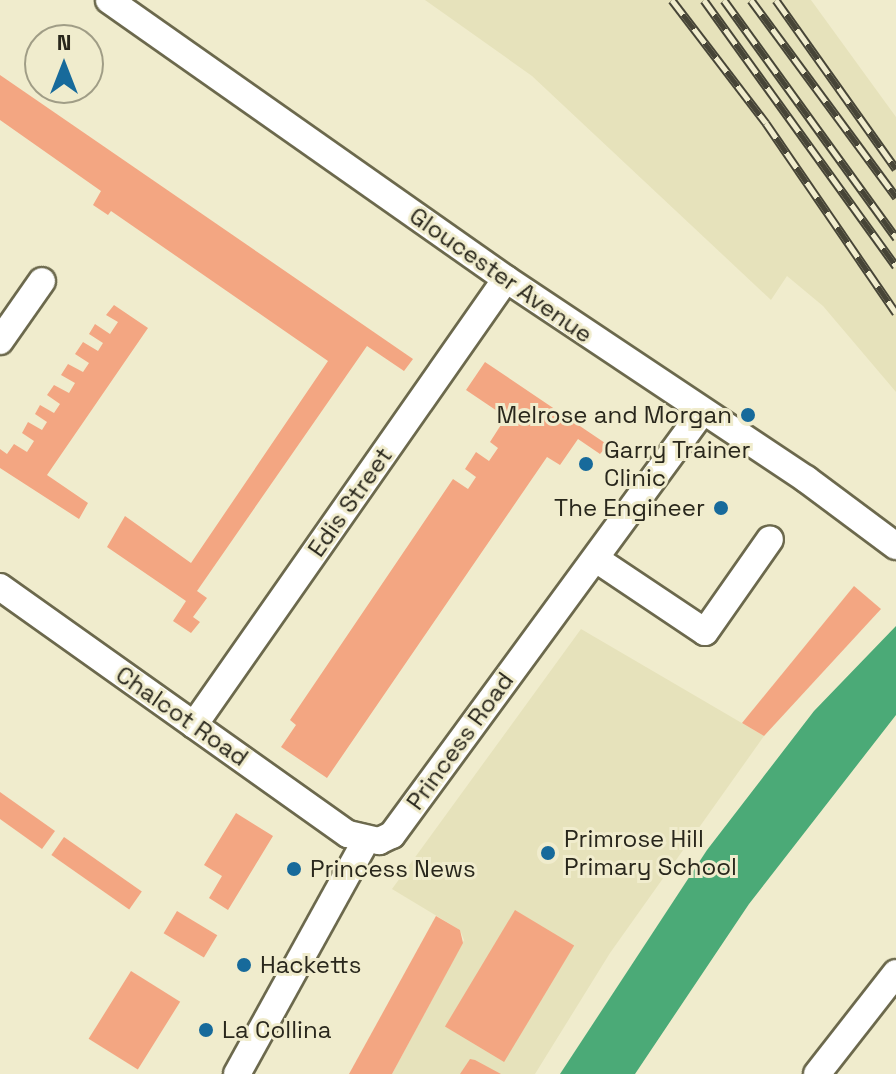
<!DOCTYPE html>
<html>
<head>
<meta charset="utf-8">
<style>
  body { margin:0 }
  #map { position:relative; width:896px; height:1074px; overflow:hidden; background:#f0eccd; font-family:"Space Grotesk",sans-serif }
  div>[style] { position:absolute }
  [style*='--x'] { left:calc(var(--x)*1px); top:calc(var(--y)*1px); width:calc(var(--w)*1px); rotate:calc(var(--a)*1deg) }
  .built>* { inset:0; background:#e6e2bb }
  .green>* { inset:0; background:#f3a682; transform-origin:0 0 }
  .water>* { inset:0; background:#4baa77 }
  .roads { filter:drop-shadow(2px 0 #6c694d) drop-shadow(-2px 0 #6c694d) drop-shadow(0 2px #6c694d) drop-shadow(0 -2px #6c694d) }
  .street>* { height:26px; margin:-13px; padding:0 13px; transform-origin:13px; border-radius:13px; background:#fff }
  .rail>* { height:9px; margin-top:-4.5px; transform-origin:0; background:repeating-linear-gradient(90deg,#f0eccd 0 18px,#474537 0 36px); box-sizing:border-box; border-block:2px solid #474537 }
  .dots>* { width:22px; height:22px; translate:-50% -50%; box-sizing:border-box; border:4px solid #f0eccd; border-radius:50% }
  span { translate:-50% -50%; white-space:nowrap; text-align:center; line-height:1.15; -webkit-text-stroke:6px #f0eccd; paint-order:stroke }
  .street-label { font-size:24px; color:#29271c }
  .poi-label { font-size:24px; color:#29271c }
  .right { translate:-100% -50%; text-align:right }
  .left { translate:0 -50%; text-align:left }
  .north { position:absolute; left:24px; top:24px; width:80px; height:80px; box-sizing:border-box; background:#f0eccd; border:2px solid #a09d86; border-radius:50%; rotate:0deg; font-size:22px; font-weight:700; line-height:32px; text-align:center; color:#29271c }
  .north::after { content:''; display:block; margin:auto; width:28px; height:36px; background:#176a9b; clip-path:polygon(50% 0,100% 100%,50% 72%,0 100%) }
</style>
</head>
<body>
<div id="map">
  <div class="built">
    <i style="clip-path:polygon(425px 0,811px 0,896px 117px,896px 392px,823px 306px,787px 276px,771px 300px,532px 76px)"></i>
    <i style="clip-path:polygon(581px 629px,764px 736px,610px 953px,535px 1074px,392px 1074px,464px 940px,460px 930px,392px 889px)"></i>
  </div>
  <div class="green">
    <i style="clip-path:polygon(0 75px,413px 359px,404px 371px,367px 346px,197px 591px,207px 598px,193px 617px,200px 622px,191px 633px,173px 621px,186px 601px,107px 547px,125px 516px,191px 563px,328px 361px,111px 211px,108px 215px,93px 205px,101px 191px,0 120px)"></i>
    <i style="clip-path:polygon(114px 305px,148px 328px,47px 475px,88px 503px,79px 519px,0 468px,0 449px,7px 454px,14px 444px,27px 452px,34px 441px,22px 433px,28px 422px,42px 430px,47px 422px,35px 414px,40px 405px,54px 413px,60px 404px,47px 395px,54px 385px,69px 393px,75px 383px,61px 375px,68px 364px,83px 372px,89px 363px,75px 354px,83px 342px,98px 351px,103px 343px,89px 334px,95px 324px,110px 334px,118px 322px,106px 315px)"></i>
    <i style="clip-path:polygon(485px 362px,608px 445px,600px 454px,578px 439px,560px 465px,547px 457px,327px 778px,281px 747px,296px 725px,290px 720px,453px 479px,468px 489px,476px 477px,465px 469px,476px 452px,489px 461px,498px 448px,490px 442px,506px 417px,466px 390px)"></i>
    <i style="clip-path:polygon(854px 586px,881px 609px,764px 736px,742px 723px)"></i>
    <i style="clip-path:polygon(0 792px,55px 831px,42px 849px,0 819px)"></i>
    <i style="clip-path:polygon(236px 813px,273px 836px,228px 910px,209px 898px,222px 876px,204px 865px)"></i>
    <i style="left:64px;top:837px;width:95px;height:22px;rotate:35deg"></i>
    <i style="left:515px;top:910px;width:69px;height:136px;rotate:31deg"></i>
    <i style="left:177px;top:911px;width:47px;height:26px;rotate:31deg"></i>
    <i style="clip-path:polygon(436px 916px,460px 930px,463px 943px,392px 1074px,349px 1074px)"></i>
    <i style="left:131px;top:971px;width:58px;height:80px;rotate:32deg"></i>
    <i style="clip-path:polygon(470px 1059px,475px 1060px,501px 1074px,460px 1074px)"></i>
  </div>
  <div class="water">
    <i style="clip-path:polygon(896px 626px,896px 715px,749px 904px,635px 1074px,560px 1074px,707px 850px,814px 711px)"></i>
  </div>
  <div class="roads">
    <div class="street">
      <i style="--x:109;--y:0;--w:485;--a:35.1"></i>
      <i style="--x:506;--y:279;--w:361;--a:33.7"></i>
      <i style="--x:806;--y:479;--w:112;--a:36.7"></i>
      <i style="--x:0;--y:341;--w:73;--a:-55"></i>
      <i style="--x:596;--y:559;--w:131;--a:33.8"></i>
      <i style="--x:705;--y:632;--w:113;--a:-55"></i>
      <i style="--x:0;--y:587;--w:427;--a:35.4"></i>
      <i style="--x:348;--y:834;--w:32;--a:13"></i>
      <i style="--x:379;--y:841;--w:14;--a:-25"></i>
      <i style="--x:392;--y:835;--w:524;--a:-53.76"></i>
      <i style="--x:194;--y:725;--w:544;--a:-55.03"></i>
      <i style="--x:237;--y:1074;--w:265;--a:-61.1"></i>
      <i style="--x:817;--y:1074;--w:128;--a:-52"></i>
    </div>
  </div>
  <div class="rail">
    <i style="--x:672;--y:0;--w:155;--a:52.6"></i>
    <i style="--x:766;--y:123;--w:230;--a:55.6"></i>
    <i style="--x:704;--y:0;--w:328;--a:54.2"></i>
    <i style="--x:724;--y:0;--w:294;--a:54.1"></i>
    <i style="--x:751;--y:0;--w:245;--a:53.6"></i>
    <i style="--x:776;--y:0;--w:207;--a:54.6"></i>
  </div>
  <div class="dots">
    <i style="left:748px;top:415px;background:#176a9b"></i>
    <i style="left:586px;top:464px;background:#176a9b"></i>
    <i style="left:721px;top:508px;background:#176a9b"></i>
    <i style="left:548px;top:853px;background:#176a9b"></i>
    <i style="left:294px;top:869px;background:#176a9b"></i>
    <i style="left:244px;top:965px;background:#176a9b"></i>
    <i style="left:206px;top:1030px;background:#176a9b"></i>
  </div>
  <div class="street-label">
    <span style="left:501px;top:275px;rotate:35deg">Gloucester Avenue</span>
    <span style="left:350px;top:502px;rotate:-55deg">Edis Street</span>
    <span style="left:182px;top:716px;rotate:35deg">Chalcot Road</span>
    <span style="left:460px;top:741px;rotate:-54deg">Princess Road</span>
  </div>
  <div class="poi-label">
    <span class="right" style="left:732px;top:415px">Melrose and Morgan</span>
    <span class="left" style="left:604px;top:464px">Garry Trainer<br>Clinic</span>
    <span class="right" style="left:705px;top:508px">The Engineer</span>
    <span class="left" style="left:564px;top:853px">Primrose Hill<br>Primary School</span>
    <span class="left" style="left:310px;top:869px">Princess News</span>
    <span class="left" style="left:260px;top:965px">Hacketts</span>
    <span class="left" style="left:222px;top:1030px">La Collina</span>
  </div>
  <div class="north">N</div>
</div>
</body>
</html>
